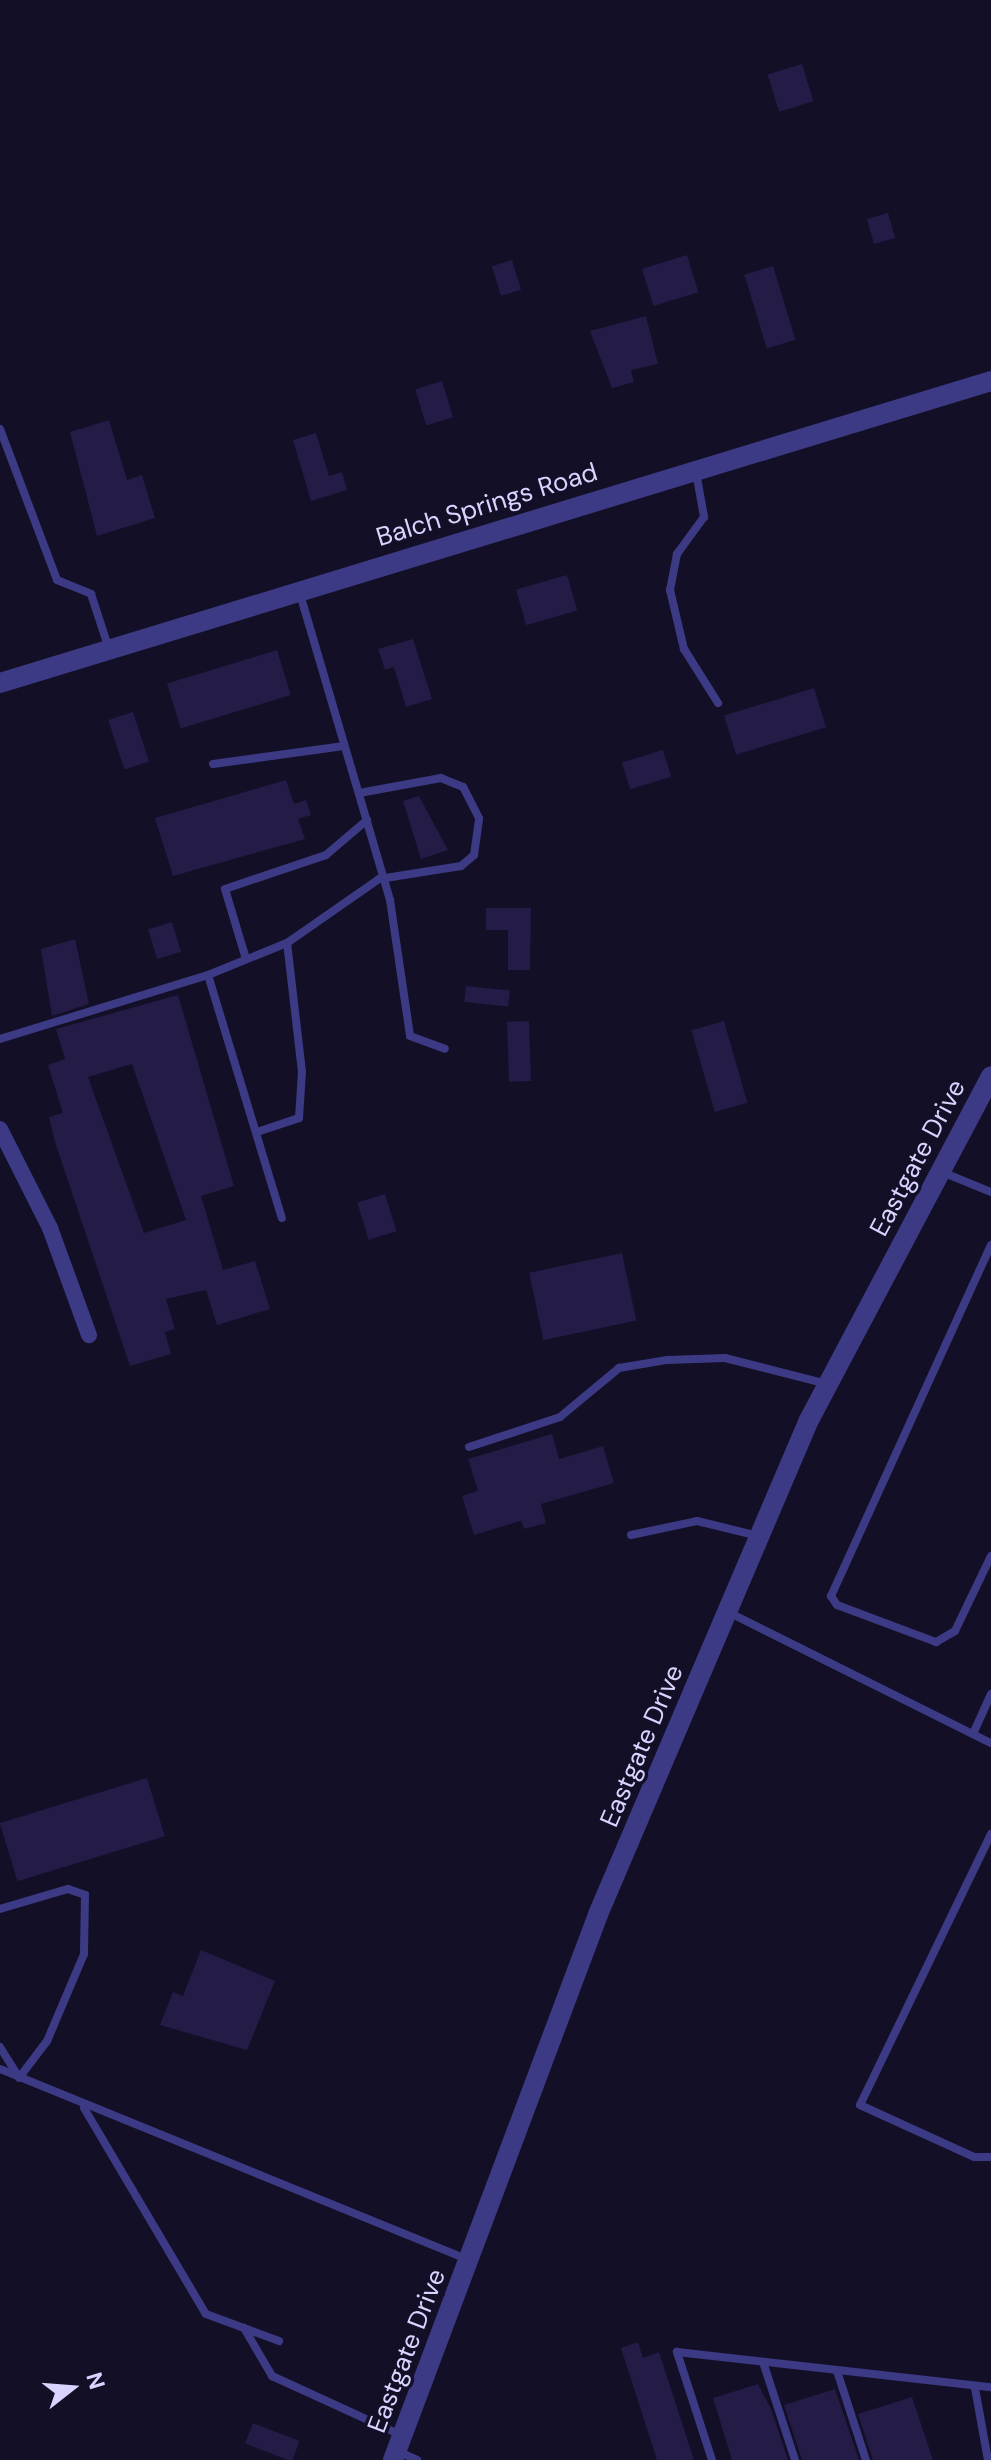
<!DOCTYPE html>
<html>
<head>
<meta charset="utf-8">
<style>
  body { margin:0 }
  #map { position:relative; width:991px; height:2460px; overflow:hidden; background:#130f26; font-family:"DM Sans",sans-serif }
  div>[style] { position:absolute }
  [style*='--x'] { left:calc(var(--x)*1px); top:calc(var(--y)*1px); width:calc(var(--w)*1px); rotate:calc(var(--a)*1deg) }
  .building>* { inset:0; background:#241b47; transform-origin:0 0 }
  .service>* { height:8px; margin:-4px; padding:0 4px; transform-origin:4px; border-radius:4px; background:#3d3a85 }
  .minor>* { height:16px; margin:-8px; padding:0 8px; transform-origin:8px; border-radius:8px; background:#3d3a85 }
  .tertiary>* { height:20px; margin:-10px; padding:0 10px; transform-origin:10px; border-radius:10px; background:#3d3a85 }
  span { translate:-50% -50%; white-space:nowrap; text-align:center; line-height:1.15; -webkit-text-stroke:7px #130f26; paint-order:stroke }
  .street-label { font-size:26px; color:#d9d4ff }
  .north { position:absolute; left:32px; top:2348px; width:80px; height:80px; -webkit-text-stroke:6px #130f26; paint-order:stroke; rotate:73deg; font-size:22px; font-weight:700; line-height:32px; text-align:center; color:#d9d4ff }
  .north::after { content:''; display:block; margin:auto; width:28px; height:36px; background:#d9d4ff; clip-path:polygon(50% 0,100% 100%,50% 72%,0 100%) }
</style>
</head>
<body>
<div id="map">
  <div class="building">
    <i style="left:802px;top:64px;width:39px;height:36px;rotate:73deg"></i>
    <i style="left:888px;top:213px;width:26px;height:22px;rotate:74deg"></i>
    <i style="left:687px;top:255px;width:39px;height:47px;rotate:73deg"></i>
    <i style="left:512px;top:260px;width:31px;height:21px;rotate:73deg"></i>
    <i style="left:773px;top:266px;width:77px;height:30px;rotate:73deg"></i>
    <i style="clip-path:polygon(646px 316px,658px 364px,631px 370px,634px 382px,612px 388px,590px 331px)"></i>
    <i style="left:442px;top:381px;width:38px;height:28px;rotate:73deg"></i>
    <i style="clip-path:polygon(109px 420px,127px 480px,142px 475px,155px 518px,97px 536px,70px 432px)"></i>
    <i style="clip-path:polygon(316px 433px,329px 476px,342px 472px,347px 490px,311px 501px,293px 440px)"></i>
    <i style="left:567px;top:575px;width:37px;height:53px;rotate:74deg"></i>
    <i style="clip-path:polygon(413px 639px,432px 699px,406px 707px,394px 667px,385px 670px,378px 649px)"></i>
    <i style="left:277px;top:650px;width:47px;height:115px;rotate:73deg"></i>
    <i style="left:814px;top:688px;width:41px;height:94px;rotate:73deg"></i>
    <i style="left:133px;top:712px;width:52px;height:26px;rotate:72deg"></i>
    <i style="left:663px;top:750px;width:28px;height:43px;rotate:73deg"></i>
    <i style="clip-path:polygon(286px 780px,294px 804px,306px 800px,311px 815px,298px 819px,305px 839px,173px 876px,155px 818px)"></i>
    <i style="clip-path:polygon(419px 796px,448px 850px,421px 859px,403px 801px)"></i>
    <i style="clip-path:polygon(486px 908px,531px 908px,530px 970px,508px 970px,508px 930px,486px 930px)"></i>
    <i style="left:172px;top:922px;width:31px;height:25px;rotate:73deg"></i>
    <i style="clip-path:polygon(75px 939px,89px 1004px,52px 1016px,41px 949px)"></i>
    <i style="left:466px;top:986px;width:44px;height:16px;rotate:6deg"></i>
    <i style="clip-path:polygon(evenodd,178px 995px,234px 1186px,201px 1196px,223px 1270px,255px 1261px,270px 1309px,217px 1325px,206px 1290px,166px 1299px,175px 1329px,165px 1332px,171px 1354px,130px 1366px,55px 1142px,49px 1117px,63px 1113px,48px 1065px,65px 1059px,56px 1029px,178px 995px,132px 1064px,186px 1220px,144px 1233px,88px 1077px,132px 1064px)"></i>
    <i style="left:529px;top:1021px;width:60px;height:22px;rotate:88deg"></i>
    <i style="left:724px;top:1021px;width:85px;height:34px;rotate:74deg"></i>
    <i style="left:385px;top:1194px;width:39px;height:29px;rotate:73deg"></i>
    <i style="left:622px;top:1253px;width:69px;height:95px;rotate:78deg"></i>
    <i style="clip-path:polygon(552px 1434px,559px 1459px,603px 1446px,614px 1483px,541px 1504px,546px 1523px,524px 1529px,521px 1521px,474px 1535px,462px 1496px,478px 1491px,468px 1459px)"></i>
    <i style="left:147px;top:1778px;width:61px;height:154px;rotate:73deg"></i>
    <i style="clip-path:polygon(201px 1950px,275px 1981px,247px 2050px,160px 2025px,173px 1992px,183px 1996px)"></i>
    <i style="clip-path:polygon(638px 2342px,643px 2358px,659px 2352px,694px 2460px,657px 2460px,621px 2348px)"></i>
    <i style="clip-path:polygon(758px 2384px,771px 2409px,788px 2460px,732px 2460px,713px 2398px)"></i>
    <i style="clip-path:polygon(835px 2389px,859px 2460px,802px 2460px,784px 2405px)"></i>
    <i style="clip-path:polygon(912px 2397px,933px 2460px,873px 2460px,858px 2414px)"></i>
    <i style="left:253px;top:2423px;width:50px;height:22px;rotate:21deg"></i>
  </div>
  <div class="service">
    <i style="--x:0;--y:429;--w:161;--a:69.3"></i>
    <i style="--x:57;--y:580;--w:37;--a:22"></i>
    <i style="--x:91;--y:594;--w:58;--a:71.9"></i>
    <i style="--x:696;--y:472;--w:46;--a:79.9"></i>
    <i style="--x:704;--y:517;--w:46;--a:126.1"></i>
    <i style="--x:677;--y:554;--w:37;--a:101"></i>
    <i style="--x:670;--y:590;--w:61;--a:76.7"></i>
    <i style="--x:684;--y:649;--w:64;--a:57.8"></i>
    <i style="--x:300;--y:594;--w:319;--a:73.6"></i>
    <i style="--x:390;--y:900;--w:137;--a:81.6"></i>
    <i style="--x:410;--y:1036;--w:37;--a:20"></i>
    <i style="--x:213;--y:764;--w:132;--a:-7.8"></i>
    <i style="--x:246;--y:959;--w:73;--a:-106.7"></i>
    <i style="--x:225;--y:889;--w:107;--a:-18.6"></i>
    <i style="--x:326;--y:855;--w:54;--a:-40.5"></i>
    <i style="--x:208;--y:975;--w:254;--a:73.1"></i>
    <i style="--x:0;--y:1039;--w:218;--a:-17.1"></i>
    <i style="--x:208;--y:975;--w:85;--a:-22.1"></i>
    <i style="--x:287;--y:943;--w:112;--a:-34.8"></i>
    <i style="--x:379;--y:879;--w:83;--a:-9"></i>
    <i style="--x:461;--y:866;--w:17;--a:-40"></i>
    <i style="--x:474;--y:855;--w:37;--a:-82"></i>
    <i style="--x:479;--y:818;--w:35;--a:-117"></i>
    <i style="--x:463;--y:787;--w:24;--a:-158"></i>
    <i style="--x:441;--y:778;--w:83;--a:169.6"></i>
    <i style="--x:257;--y:1132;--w:44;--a:-18.4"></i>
    <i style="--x:299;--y:1118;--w:46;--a:-86.3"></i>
    <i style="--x:302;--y:1072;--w:130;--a:-96.6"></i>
    <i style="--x:942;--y:1172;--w:53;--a:22.2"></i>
    <i style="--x:991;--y:1245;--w:386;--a:114.5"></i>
    <i style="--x:831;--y:1596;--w:11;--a:56"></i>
    <i style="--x:837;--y:1605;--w:106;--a:20.5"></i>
    <i style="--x:936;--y:1642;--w:22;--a:-30"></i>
    <i style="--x:955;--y:1631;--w:83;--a:-64.4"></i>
    <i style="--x:469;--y:1447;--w:96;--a:-18.2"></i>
    <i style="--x:560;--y:1417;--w:77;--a:-39.7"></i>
    <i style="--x:619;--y:1368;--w:49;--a:-9.5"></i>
    <i style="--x:667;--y:1360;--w:58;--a:-2"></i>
    <i style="--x:725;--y:1358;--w:105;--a:14.3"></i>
    <i style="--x:631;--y:1535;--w:67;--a:-12"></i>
    <i style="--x:697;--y:1521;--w:64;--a:13.6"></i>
    <i style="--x:728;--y:1612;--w:294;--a:26.5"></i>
    <i style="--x:973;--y:1734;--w:44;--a:-65.8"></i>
    <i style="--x:991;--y:1834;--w:301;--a:115.8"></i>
    <i style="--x:860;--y:2105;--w:125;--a:24.5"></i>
    <i style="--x:974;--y:2157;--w:17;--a:0"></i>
    <i style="--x:0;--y:1909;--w:71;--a:-16.4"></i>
    <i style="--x:68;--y:1889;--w:18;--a:19"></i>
    <i style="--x:85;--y:1895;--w:59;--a:91"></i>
    <i style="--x:84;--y:1954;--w:95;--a:113"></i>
    <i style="--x:47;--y:2041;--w:46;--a:127.1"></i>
    <i style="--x:0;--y:2047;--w:36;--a:58"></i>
    <i style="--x:0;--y:2069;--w:506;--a:22.16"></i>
    <i style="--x:84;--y:2108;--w:239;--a:59.4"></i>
    <i style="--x:206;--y:2314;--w:78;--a:20.3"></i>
    <i style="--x:244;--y:2328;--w:56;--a:59.7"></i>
    <i style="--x:272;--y:2376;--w:142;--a:24.6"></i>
    <i style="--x:763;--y:2362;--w:103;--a:71.9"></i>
    <i style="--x:837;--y:2371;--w:94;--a:72"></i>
    <i style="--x:975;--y:2388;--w:73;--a:79.8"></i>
    <i style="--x:397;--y:2451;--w:22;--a:24"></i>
    <i style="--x:712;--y:2460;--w:114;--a:-108"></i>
    <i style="--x:677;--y:2352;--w:316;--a:6.4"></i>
  </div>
  <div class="minor">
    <i style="--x:0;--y:1129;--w:111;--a:63.2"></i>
    <i style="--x:50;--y:1228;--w:114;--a:70"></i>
  </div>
  <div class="tertiary">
    <i style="--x:0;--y:683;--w:1036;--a:-16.95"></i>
    <i style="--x:393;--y:2460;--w:585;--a:-69.4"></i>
    <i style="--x:599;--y:1912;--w:535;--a:-66.89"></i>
    <i style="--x:809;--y:1420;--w:389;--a:-62.1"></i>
  </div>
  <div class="street-label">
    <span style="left:487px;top:505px;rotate:-17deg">Balch Springs Road</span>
    <span style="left:918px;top:1158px;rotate:-62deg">Eastgate Drive</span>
    <span style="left:642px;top:1746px;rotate:-67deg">Eastgate Drive</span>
    <span style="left:407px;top:2351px;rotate:-69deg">Eastgate Drive</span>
  </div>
  <div class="north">N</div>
</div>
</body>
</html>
